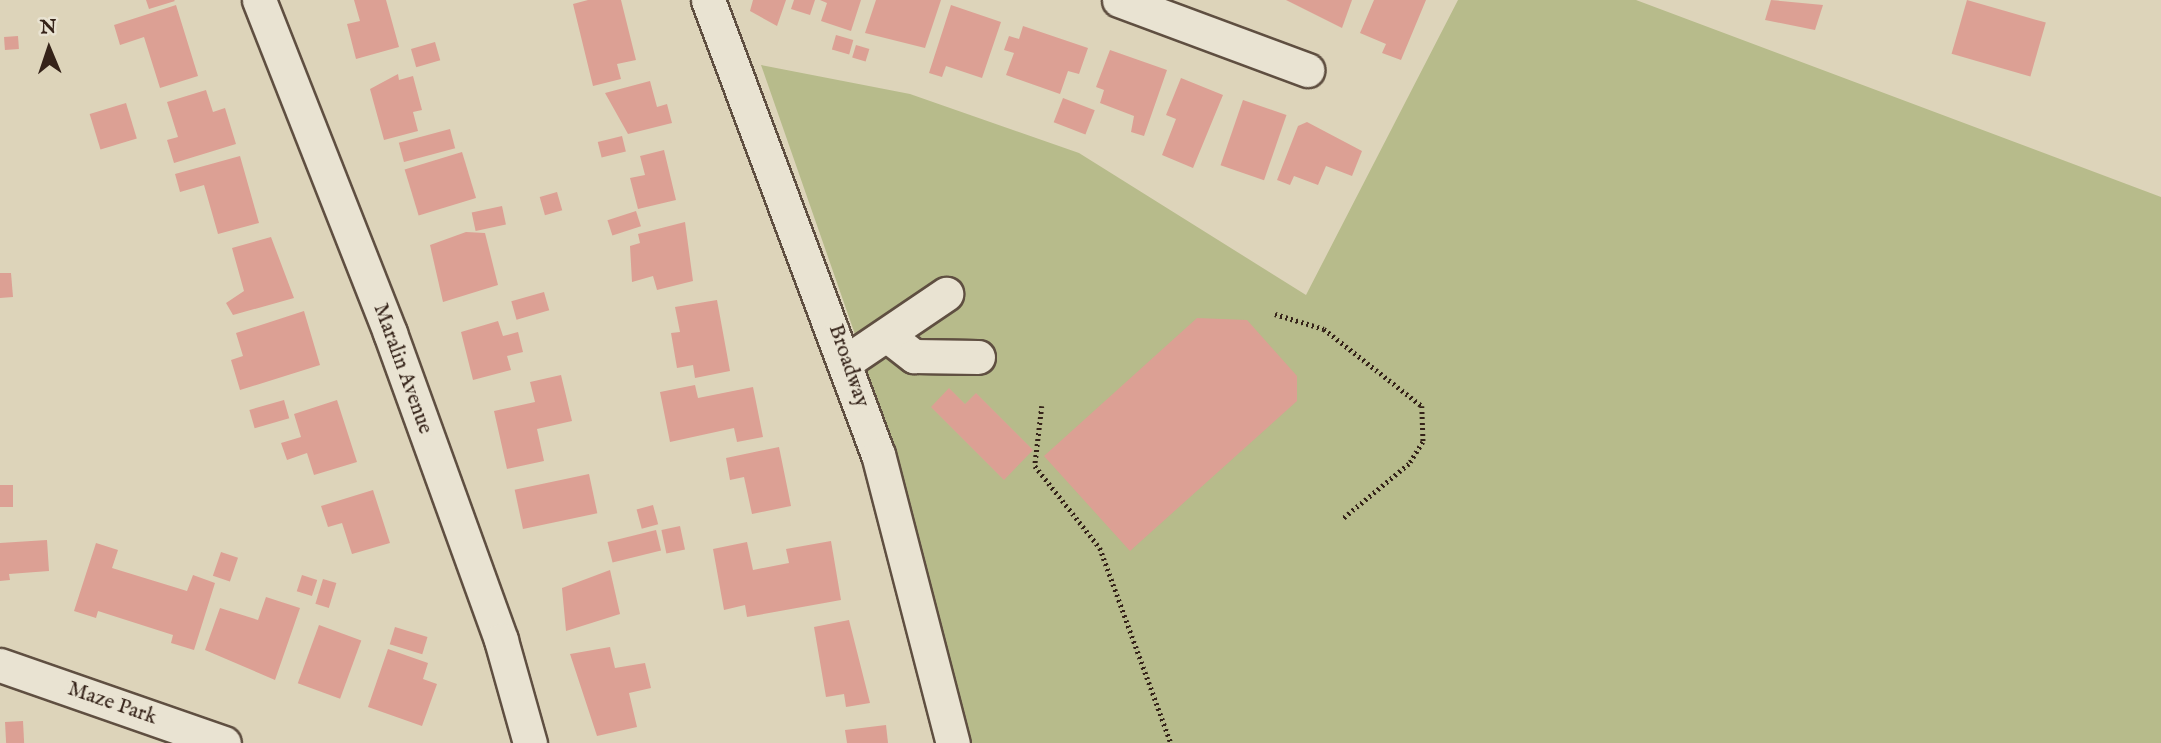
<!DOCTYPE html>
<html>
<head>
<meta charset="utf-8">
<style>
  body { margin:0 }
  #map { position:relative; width:2161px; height:743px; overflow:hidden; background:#ddd4ba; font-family:"IM FELL English",serif }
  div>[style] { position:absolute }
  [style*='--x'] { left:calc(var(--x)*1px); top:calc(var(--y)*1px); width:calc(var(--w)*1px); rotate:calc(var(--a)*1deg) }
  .green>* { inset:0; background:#b7bb8b }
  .building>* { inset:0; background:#dca094; transform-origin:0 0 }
  .path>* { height:4.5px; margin-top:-2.25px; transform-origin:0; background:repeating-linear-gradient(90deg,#352319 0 2px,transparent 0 5.5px) }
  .roads { filter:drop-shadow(2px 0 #5f4f41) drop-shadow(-2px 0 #5f4f41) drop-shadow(0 2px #5f4f41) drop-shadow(0 -2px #5f4f41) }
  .minor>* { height:33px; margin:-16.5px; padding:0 16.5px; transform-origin:16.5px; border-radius:16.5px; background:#e9e3d2 }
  span { translate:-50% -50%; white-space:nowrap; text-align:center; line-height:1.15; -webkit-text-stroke:7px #e9e3d2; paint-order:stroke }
  .street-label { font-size:21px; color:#352319 }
  .north { position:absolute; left:14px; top:14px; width:70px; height:70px; -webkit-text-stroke:5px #e9e3d2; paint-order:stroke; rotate:358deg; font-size:19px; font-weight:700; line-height:28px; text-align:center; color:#352319 }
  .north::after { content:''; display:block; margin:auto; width:24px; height:32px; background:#352319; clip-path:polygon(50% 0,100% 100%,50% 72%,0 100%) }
</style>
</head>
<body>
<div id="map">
  <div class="green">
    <i style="clip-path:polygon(1458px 0,1636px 0,2161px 197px,2161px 743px,967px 743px,865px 363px,761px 65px,910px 94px,1079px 153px,1306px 295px)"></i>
  </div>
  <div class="building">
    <i style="clip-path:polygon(146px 0,174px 0,175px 1px,149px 9px)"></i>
    <i style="clip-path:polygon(354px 0,386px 0,399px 47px,356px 59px,347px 24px,360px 21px)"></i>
    <i style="clip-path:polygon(588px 0,621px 0,636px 60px,617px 64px,621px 79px,593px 86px,573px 4px)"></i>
    <i style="clip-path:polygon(753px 0,786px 0,777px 26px,750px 11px)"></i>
    <i style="clip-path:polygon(794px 0,815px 0,810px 15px,791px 9px)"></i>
    <i style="clip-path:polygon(820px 0,861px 0,851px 31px,821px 21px,827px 3px)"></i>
    <i style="clip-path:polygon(876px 0,941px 0,925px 48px,865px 33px)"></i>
    <i style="clip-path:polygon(1286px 0,1352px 0,1342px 28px)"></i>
    <i style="clip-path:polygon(1374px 0,1426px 0,1401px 60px,1382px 53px,1386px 44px,1360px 33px)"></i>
    <i style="clip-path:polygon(1771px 0,1823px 5px,1815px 30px,1765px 20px)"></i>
    <i style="left:1967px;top:0;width:82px;height:56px;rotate:16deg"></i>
    <i style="clip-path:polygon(176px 5px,198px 76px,160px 88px,144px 37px,120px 45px,114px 25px)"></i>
    <i style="clip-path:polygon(951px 5px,1001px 22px,982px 78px,946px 66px,942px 77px,929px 73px)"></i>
    <i style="clip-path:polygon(1023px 26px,1088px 48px,1079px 74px,1068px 71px,1060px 94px,1006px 75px,1014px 53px,1004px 50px,1009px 36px,1019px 39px)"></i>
    <i style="left:836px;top:35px;width:18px;height:15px;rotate:16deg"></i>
    <i style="left:18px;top:36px;width:13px;height:14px;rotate:86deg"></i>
    <i style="left:435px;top:42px;width:19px;height:25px;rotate:74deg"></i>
    <i style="left:856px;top:45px;width:14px;height:13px;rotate:17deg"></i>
    <i style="clip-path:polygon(1110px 50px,1167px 70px,1144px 136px,1131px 132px,1134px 116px,1100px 103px,1104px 90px,1096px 87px)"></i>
    <i style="clip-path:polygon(398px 74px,399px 80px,413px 76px,422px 110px,413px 112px,418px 131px,384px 140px,370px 89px)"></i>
    <i style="clip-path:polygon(1181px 78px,1223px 95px,1193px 168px,1162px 155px,1176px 119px,1166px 115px)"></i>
    <i style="clip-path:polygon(650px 81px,657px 107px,667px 104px,672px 123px,628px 134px,605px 93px)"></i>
    <i style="clip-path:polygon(206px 90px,213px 112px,225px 108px,236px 144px,174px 163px,167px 140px,178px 137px,167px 102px)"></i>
    <i style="left:1063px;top:98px;width:34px;height:26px;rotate:21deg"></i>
    <i style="left:1243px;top:100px;width:46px;height:69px;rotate:19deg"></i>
    <i style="left:126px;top:103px;width:37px;height:38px;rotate:73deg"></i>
    <i style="clip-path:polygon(1307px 122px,1362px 151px,1352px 176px,1326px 166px,1318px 185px,1294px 176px,1290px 185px,1277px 180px,1298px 126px)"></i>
    <i style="left:450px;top:129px;width:20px;height:53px;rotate:75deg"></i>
    <i style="left:622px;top:136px;width:16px;height:25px;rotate:76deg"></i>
    <i style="clip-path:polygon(664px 150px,676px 200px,638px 209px,630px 178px,645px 175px,640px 156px)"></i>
    <i style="left:462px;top:152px;width:48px;height:60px;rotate:73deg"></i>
    <i style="clip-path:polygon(240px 156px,259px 223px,218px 234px,204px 185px,180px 192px,175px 174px)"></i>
    <i style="left:557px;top:192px;width:19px;height:18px;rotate:74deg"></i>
    <i style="left:502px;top:206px;width:19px;height:31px;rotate:78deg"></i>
    <i style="left:636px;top:211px;width:16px;height:30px;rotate:72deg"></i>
    <i style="clip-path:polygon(685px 222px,693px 281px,657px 290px,653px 276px,632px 282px,630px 246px,640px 243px,638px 234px)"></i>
    <i style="clip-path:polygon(466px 232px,485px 233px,498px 285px,443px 302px,430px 245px)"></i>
    <i style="clip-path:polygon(271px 237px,294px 298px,233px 315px,226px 303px,244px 291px,232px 248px)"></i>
    <i style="clip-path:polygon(0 273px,11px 273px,13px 297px,0 298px)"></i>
    <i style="left:544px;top:292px;width:19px;height:34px;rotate:74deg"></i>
    <i style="clip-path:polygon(717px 300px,730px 371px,695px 378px,693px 365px,677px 368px,671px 333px,680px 332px,675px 307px)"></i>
    <i style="clip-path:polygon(304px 311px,320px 365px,240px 390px,231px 360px,243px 356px,236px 333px)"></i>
    <i style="clip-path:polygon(1197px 318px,1247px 320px,1297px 376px,1297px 401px,1130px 551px,1044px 456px)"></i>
    <i style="clip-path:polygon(498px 321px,503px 336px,518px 332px,523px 352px,507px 356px,511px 370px,473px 380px,461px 332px)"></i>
    <i style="clip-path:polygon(561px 375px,572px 421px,537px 429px,544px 461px,507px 469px,494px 411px,535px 402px,530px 382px)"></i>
    <i style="clip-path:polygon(695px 385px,698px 398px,753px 387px,763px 437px,737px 442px,734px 428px,670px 442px,660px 392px)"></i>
    <i style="clip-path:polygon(949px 388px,965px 404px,976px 393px,1033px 450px,1004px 480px,931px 407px)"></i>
    <i style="left:284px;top:400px;width:19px;height:36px;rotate:74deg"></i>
    <i style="clip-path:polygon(337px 400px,357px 462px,314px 475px,307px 453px,287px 460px,281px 443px,301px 437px,294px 414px)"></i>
    <i style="clip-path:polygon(779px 447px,791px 506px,752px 514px,744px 477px,730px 480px,726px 458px)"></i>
    <i style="left:589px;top:474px;width:40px;height:76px;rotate:78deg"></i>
    <i style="left:0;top:485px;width:13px;height:22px"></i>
    <i style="clip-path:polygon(373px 490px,390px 543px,352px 554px,342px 523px,328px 527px,321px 506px)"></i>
    <i style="left:653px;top:505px;width:20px;height:17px;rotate:75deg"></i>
    <i style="left:680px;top:526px;width:24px;height:19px;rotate:78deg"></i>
    <i style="left:656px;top:530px;width:21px;height:50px;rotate:76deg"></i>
    <i style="clip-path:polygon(47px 540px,49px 571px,9px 574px,10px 580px,0 581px,0 543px)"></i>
    <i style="clip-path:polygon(831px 541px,841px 600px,747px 617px,745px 605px,724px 610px,713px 549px,747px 542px,753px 570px,789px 563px,786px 549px)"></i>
    <i style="clip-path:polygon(96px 543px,118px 550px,112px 568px,187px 591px,193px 575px,215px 583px,194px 650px,171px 643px,173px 635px,98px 611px,96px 618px,74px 611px)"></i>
    <i style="left:221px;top:552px;width:18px;height:25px;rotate:19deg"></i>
    <i style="clip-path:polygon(610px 570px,620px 614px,566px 631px,562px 588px)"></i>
    <i style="left:302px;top:575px;width:16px;height:17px;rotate:18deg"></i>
    <i style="left:323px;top:579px;width:14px;height:26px;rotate:17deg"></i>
    <i style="clip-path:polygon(266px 597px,300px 608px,275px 680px,205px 650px,220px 608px,258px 620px)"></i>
    <i style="clip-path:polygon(849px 620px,870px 703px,846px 707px,844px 694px,826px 697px,814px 627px)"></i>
    <i style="left:319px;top:625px;width:45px;height:62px;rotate:20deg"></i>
    <i style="left:395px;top:627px;width:34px;height:18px;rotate:17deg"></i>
    <i style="clip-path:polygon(610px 647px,615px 668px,645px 663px,651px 688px,629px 693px,637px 727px,597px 736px,570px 654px)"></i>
    <i style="clip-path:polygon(388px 649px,428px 663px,423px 679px,437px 684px,422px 726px,368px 707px)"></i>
    <i style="left:23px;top:721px;width:22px;height:18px;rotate:87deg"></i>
    <i style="clip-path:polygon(886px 725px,888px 743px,847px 743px,845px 730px)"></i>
  </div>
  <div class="path">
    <i style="--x:1275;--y:314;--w:51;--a:17"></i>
    <i style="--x:1324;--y:329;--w:125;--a:38.2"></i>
    <i style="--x:1422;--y:406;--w:36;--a:88"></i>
    <i style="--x:1423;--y:442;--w:26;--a:122"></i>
    <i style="--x:1409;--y:464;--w:85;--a:140.3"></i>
    <i style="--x:1042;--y:406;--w:60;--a:96.7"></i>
    <i style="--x:1035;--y:466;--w:105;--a:51.6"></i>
    <i style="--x:1100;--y:548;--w:208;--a:70"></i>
  </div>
  <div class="roads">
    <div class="minor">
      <i style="--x:259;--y:0;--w:358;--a:68.5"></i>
      <i style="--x:390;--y:333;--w:326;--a:70.1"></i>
      <i style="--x:501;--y:640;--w:107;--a:74.3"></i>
      <i style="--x:708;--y:0;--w:485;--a:69.5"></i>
      <i style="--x:878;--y:454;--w:299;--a:75.5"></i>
      <i style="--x:1119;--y:0;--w:201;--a:20.4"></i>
      <i style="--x:888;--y:336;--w:33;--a:38"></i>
      <i style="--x:914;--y:356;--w:64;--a:0.9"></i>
      <i style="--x:847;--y:361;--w:120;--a:-34.1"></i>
      <i style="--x:0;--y:665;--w:237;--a:19.2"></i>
    </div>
  </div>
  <div class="street-label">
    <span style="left:848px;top:366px;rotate:71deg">Broadway</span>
    <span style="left:402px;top:369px;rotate:70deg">Maralin Avenue</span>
    <span style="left:112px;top:704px;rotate:19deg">Maze Park</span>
  </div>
  <div class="north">N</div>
</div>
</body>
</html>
